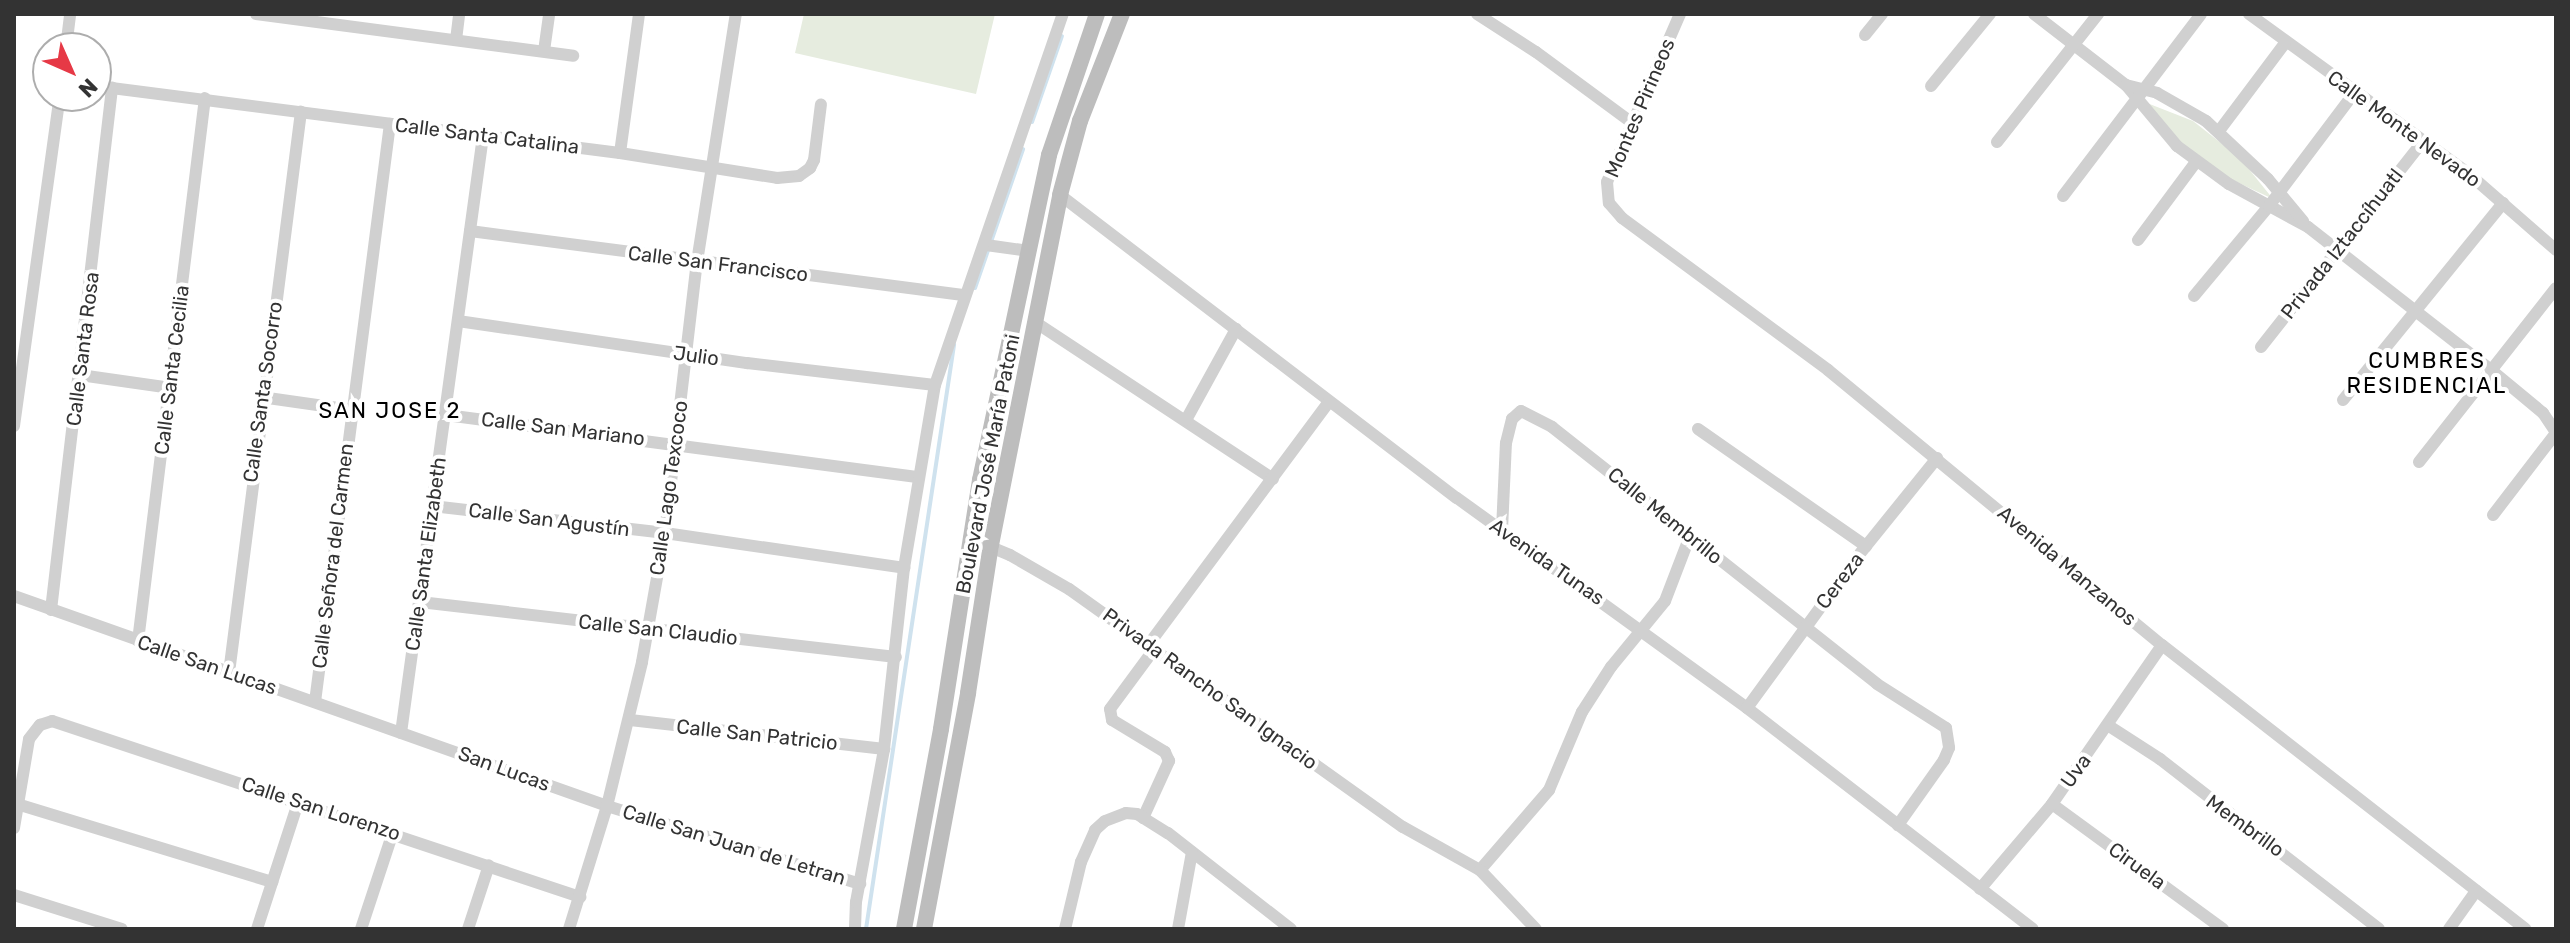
<!DOCTYPE html>
<html>
<head>
<meta charset="utf-8">
<style>
  body { margin:0 }
  #map { position:relative; width:2570px; height:943px; overflow:hidden; background:#fff; font-family:Rubik,sans-serif }
  div>[style] { position:absolute }
  [style*='--x'] { left:calc(var(--x)*1px); top:calc(var(--y)*1px); width:calc(var(--w)*1px); rotate:calc(var(--a)*1deg) }
  .green>* { inset:0; background:#e6ecdf }
  .stream>* { height:4px; margin:-2px; padding:0 2px; transform-origin:2px; border-radius:2px; background:#cfe2ee }
  .street>* { height:12px; margin:-6px; padding:0 6px; transform-origin:6px; border-radius:6px; background:#d0d0d0 }
  .secondary>* { height:16px; margin:-8px; padding:0 8px; transform-origin:8px; border-radius:8px; background:#bdbdbd }
  span { translate:-50% -50%; white-space:nowrap; text-align:center; line-height:1.15; -webkit-text-stroke:8px #fff; paint-order:stroke }
  .street-label { font-size:20px; color:#333 }
  .neighbourhood-label { font-size:22px; color:#000; letter-spacing:2px }
  .frame { position:absolute; inset:0; border:16px solid #333; pointer-events:none }
  .north { position:absolute; left:32px; top:32px; width:80px; height:80px; box-sizing:border-box; background:#fff; border:2px solid #adadad; border-radius:50%; rotate:135deg; font-size:22px; font-weight:700; line-height:32px; text-align:center; color:#333 }
  .north::after { content:''; display:block; margin:auto; width:28px; height:36px; background:#e63946; clip-path:polygon(50% 0,100% 100%,50% 72%,0 100%) }
</style>
</head>
<body>
<div id="map">
  <div class="green">
    <i style="clip-path:polygon(804px 14px,995px 14px,976px 94px,795px 53px)"></i>
    <i style="clip-path:polygon(2147px 103px,2193px 121px,2240px 158px,2273px 199px,2224px 176px,2173px 137px)"></i>
  </div>
  <div class="stream">
    <i style="--x:1032;--y:122;--w:91;--a:-70.8"></i>
    <i style="--x:975;--y:288;--w:147;--a:-70.9"></i>
    <i style="--x:866;--y:929;--w:591;--a:-81.43"></i>
  </div>
  <div class="street">
    <i style="--x:256;--y:14;--w:320;--a:7.5"></i>
    <i style="--x:1477;--y:14;--w:70;--a:32.8"></i>
    <i style="--x:1536;--y:52;--w:118;--a:36.4"></i>
    <i style="--x:1680;--y:14;--w:183;--a:113.5"></i>
    <i style="--x:1607;--y:182;--w:21;--a:85"></i>
    <i style="--x:1609;--y:203;--w:20;--a:49"></i>
    <i style="--x:1622;--y:218;--w:256;--a:36.4"></i>
    <i style="--x:1828;--y:370;--w:433;--a:39.5"></i>
    <i style="--x:2162;--y:645;--w:461;--a:38"></i>
    <i style="--x:2034;--y:14;--w:116;--a:37.7"></i>
    <i style="--x:2126;--y:85;--w:80;--a:50.1"></i>
    <i style="--x:2177;--y:146;--w:64;--a:36.2"></i>
    <i style="--x:2229;--y:184;--w:90;--a:28.6"></i>
    <i style="--x:2308;--y:227;--w:231;--a:38"></i>
    <i style="--x:2490;--y:369;--w:69;--a:39.7"></i>
    <i style="--x:2543;--y:413;--w:23;--a:56"></i>
    <i style="--x:2249;--y:14;--w:272;--a:36"></i>
    <i style="--x:2469;--y:174;--w:116;--a:41.1"></i>
    <i style="--x:1865;--y:35;--w:27;--a:-51"></i>
    <i style="--x:456;--y:40;--w:26;--a:-83"></i>
    <i style="--x:66;--y:48;--w:34;--a:-83"></i>
    <i style="--x:544;--y:51;--w:37;--a:-82"></i>
    <i style="--x:2126;--y:85;--w:32;--a:14"></i>
    <i style="--x:2157;--y:93;--w:56;--a:29.7"></i>
    <i style="--x:2206;--y:121;--w:85;--a:43.1"></i>
    <i style="--x:2268;--y:179;--w:55;--a:50.2"></i>
    <i style="--x:96;--y:86;--w:528;--a:7.29"></i>
    <i style="--x:620;--y:153;--w:159;--a:9"></i>
    <i style="--x:777;--y:178;--w:22;--a:-5"></i>
    <i style="--x:799;--y:176;--w:14;--a:-36"></i>
    <i style="--x:810;--y:168;--w:9;--a:-63"></i>
    <i style="--x:814;--y:160;--w:56;--a:-82.9"></i>
    <i style="--x:1931;--y:86;--w:93;--a:-50.7"></i>
    <i style="--x:2219;--y:131;--w:110;--a:-53.1"></i>
    <i style="--x:1997;--y:142;--w:163;--a:-51.7"></i>
    <i style="--x:620;--y:153;--w:140;--a:-82.2"></i>
    <i style="--x:1060;--y:195;--w:499;--a:37.4"></i>
    <i style="--x:1457;--y:498;--w:358;--a:35.9"></i>
    <i style="--x:1747;--y:708;--w:361;--a:37.7"></i>
    <i style="--x:2063;--y:196;--w:228;--a:-52.8"></i>
    <i style="--x:470;--y:231;--w:499;--a:7.4"></i>
    <i style="--x:2138;--y:240;--w:97;--a:-53.4"></i>
    <i style="--x:986;--y:245;--w:43;--a:7.9"></i>
    <i style="--x:2194;--y:296;--w:117;--a:-50.2"></i>
    <i style="--x:2269;--y:206;--w:141;--a:-53"></i>
    <i style="--x:458;--y:321;--w:292;--a:8.3"></i>
    <i style="--x:747;--y:363;--w:189;--a:6.7"></i>
    <i style="--x:1035;--y:322;--w:285;--a:33.4"></i>
    <i style="--x:2261;--y:347;--w:262;--a:-51.8"></i>
    <i style="--x:80;--y:375;--w:92;--a:8.1"></i>
    <i style="--x:261;--y:397;--w:92;--a:8.1"></i>
    <i style="--x:2343;--y:400;--w:254;--a:-50.9"></i>
    <i style="--x:446;--y:415;--w:475;--a:7.5"></i>
    <i style="--x:1186;--y:420;--w:104;--a:-61.2"></i>
    <i style="--x:14;--y:426;--w:333;--a:-82.1"></i>
    <i style="--x:1698;--y:429;--w:205;--a:34.9"></i>
    <i style="--x:2419;--y:462;--w:221;--a:-51.8"></i>
    <i style="--x:432;--y:506;--w:235;--a:6.6"></i>
    <i style="--x:665;--y:533;--w:242;--a:8.3"></i>
    <i style="--x:2493;--y:515;--w:103;--a:-52.5"></i>
    <i style="--x:1502;--y:530;--w:87;--a:-87.4"></i>
    <i style="--x:1506;--y:443;--w:25;--a:-76"></i>
    <i style="--x:1512;--y:419;--w:12;--a:-42"></i>
    <i style="--x:1521;--y:411;--w:35;--a:27"></i>
    <i style="--x:1552;--y:427;--w:414;--a:38.3"></i>
    <i style="--x:1877;--y:684;--w:82;--a:32.5"></i>
    <i style="--x:1946;--y:728;--w:20;--a:81"></i>
    <i style="--x:1949;--y:748;--w:13;--a:113"></i>
    <i style="--x:1944;--y:760;--w:80;--a:125.3"></i>
    <i style="--x:969;--y:538;--w:44;--a:22.5"></i>
    <i style="--x:1010;--y:555;--w:68;--a:30"></i>
    <i style="--x:1069;--y:589;--w:410;--a:35.5"></i>
    <i style="--x:1403;--y:827;--w:88;--a:29.2"></i>
    <i style="--x:1480;--y:870;--w:106;--a:-49.2"></i>
    <i style="--x:1549;--y:790;--w:85;--a:-67.1"></i>
    <i style="--x:1582;--y:712;--w:54;--a:-57.2"></i>
    <i style="--x:1611;--y:667;--w:85;--a:-50.7"></i>
    <i style="--x:1665;--y:601;--w:70;--a:-69"></i>
    <i style="--x:14;--y:596;--w:629;--a:19.5"></i>
    <i style="--x:607;--y:806;--w:265;--a:17.1"></i>
    <i style="--x:420;--y:602;--w:479;--a:6.6"></i>
    <i style="--x:51;--y:610;--w:526;--a:-83.33"></i>
    <i style="--x:138;--y:641;--w:547;--a:-82.97"></i>
    <i style="--x:1149;--y:644;--w:302;--a:-53.4"></i>
    <i style="--x:229;--y:673;--w:566;--a:-82.69"></i>
    <i style="--x:315;--y:702;--w:583;--a:-82.61"></i>
    <i style="--x:1747;--y:708;--w:188;--a:-53.9"></i>
    <i style="--x:1858;--y:556;--w:126;--a:-51.1"></i>
    <i style="--x:630;--y:720;--w:256;--a:6.5"></i>
    <i style="--x:2109;--y:726;--w:61;--a:32.9"></i>
    <i style="--x:2160;--y:759;--w:277;--a:37.8"></i>
    <i style="--x:401;--y:733;--w:603;--a:-82.18"></i>
    <i style="--x:17;--y:804;--w:267;--a:17"></i>
    <i style="--x:2052;--y:804;--w:212;--a:36.2"></i>
    <i style="--x:1143;--y:818;--w:63;--a:-65.5"></i>
    <i style="--x:1169;--y:761;--w:10;--a:-114"></i>
    <i style="--x:1165;--y:752;--w:62;--a:-148.9"></i>
    <i style="--x:1112;--y:720;--w:11;--a:-100"></i>
    <i style="--x:1110;--y:709;--w:76;--a:-53.6"></i>
    <i style="--x:14;--y:828;--w:90;--a:-80.4"></i>
    <i style="--x:29;--y:739;--w:18;--a:-52"></i>
    <i style="--x:40;--y:725;--w:13;--a:-18"></i>
    <i style="--x:52;--y:721;--w:557;--a:18.43"></i>
    <i style="--x:1480;--y:870;--w:81;--a:46.5"></i>
    <i style="--x:1980;--y:889;--w:111;--a:-49.7"></i>
    <i style="--x:2052;--y:804;--w:193;--a:-55.3"></i>
    <i style="--x:14;--y:895;--w:113;--a:17.5"></i>
    <i style="--x:257;--y:929;--w:133;--a:-72"></i>
    <i style="--x:361;--y:929;--w:102;--a:-71.7"></i>
    <i style="--x:468;--y:929;--w:67;--a:-71.8"></i>
    <i style="--x:569;--y:929;--w:129;--a:-72.8"></i>
    <i style="--x:607;--y:806;--w:148;--a:-76.3"></i>
    <i style="--x:642;--y:662;--w:131;--a:-79.9"></i>
    <i style="--x:665;--y:533;--w:273;--a:-83.3"></i>
    <i style="--x:697;--y:262;--w:251;--a:-81.1"></i>
    <i style="--x:855;--y:929;--w:27;--a:-88"></i>
    <i style="--x:856;--y:902;--w:156;--a:-79.6"></i>
    <i style="--x:884;--y:749;--w:182;--a:-83.7"></i>
    <i style="--x:904;--y:568;--w:186;--a:-80.4"></i>
    <i style="--x:935;--y:385;--w:392;--a:-71"></i>
    <i style="--x:1065;--y:929;--w:69;--a:-76.6"></i>
    <i style="--x:1081;--y:862;--w:35;--a:-66"></i>
    <i style="--x:1095;--y:830;--w:13;--a:-42"></i>
    <i style="--x:1105;--y:821;--w:22;--a:-21"></i>
    <i style="--x:1126;--y:813;--w:11;--a:5"></i>
    <i style="--x:1137;--y:814;--w:36;--a:32"></i>
    <i style="--x:1168;--y:833;--w:156;--a:38"></i>
    <i style="--x:1178;--y:929;--w:78;--a:-79.7"></i>
    <i style="--x:2449;--y:929;--w:47;--a:-54.6"></i>
  </div>
  <div class="secondary">
    <i style="--x:904;--y:929;--w:203;--a:-79.5"></i>
    <i style="--x:941;--y:729;--w:252;--a:-81.1"></i>
    <i style="--x:980;--y:480;--w:332;--a:-78"></i>
    <i style="--x:1049;--y:155;--w:149;--a:-71.2"></i>
    <i style="--x:924;--y:929;--w:240;--a:-79.4"></i>
    <i style="--x:968;--y:693;--w:150;--a:-81.2"></i>
    <i style="--x:991;--y:545;--w:357;--a:-78.8"></i>
    <i style="--x:1060;--y:195;--w:77;--a:-74.9"></i>
    <i style="--x:1080;--y:121;--w:115;--a:-68.6"></i>
  </div>
  <div class="street-label">
    <span style="left:1640px;top:108px;rotate:-67deg">Montes Pirineos</span>
    <span style="left:2404px;top:129px;rotate:36deg">Calle Monte Nevado</span>
    <span style="left:487px;top:136px;rotate:7deg">Calle Santa Catalina</span>
    <span style="left:2342px;top:244px;rotate:-52deg">Privada Iztaccíhuatl</span>
    <span style="left:718px;top:264px;rotate:7deg">Calle San Francisco</span>
    <span style="left:83px;top:349px;rotate:-83deg">Calle Santa Rosa</span>
    <span style="left:696px;top:356px;rotate:8deg">Julio</span>
    <span style="left:172px;top:370px;rotate:-83deg">Calle Santa Cecilia</span>
    <span style="left:263px;top:392px;rotate:-82deg">Calle Santa Socorro</span>
    <span style="left:563px;top:429px;rotate:7deg">Calle San Mariano</span>
    <span style="left:988px;top:464px;rotate:-79deg">Boulevard José María Patoni</span>
    <span style="left:669px;top:488px;rotate:-82deg">Calle Lago Texcoco</span>
    <span style="left:1665px;top:516px;rotate:39deg">Calle Membrillo</span>
    <span style="left:549px;top:520px;rotate:7deg">Calle San Agustín</span>
    <span style="left:426px;top:554px;rotate:-82deg">Calle Santa Elizabeth</span>
    <span style="left:333px;top:556px;rotate:-83deg">Calle Señora del Carmen</span>
    <span style="left:1547px;top:562px;rotate:35deg">Avenida Tunas</span>
    <span style="left:2067px;top:566px;rotate:40deg">Avenida Manzanos</span>
    <span style="left:1840px;top:581px;rotate:-53deg">Cereza</span>
    <span style="left:658px;top:630px;rotate:6deg">Calle San Claudio</span>
    <span style="left:207px;top:665px;rotate:19deg">Calle San Lucas</span>
    <span style="left:1210px;top:689px;rotate:36deg">Privada Rancho San Ignacio</span>
    <span style="left:757px;top:735px;rotate:6deg">Calle San Patricio</span>
    <span style="left:504px;top:769px;rotate:20deg">San Lucas</span>
    <span style="left:2076px;top:771px;rotate:-54deg">Uva</span>
    <span style="left:321px;top:809px;rotate:18deg">Calle San Lorenzo</span>
    <span style="left:2245px;top:826px;rotate:36deg">Membrillo</span>
    <span style="left:734px;top:845px;rotate:17deg">Calle San Juan de Letran</span>
    <span style="left:2137px;top:866px;rotate:36deg">Ciruela</span>
  </div>
  <div class="neighbourhood-label">
    <span style="left:2427px;top:373px">CUMBRES<br>RESIDENCIAL</span>
    <span style="left:390px;top:411px">SAN JOSE 2</span>
  </div>
  <div class="frame"></div>
  <div class="north">N</div>
</div>
</body>
</html>
